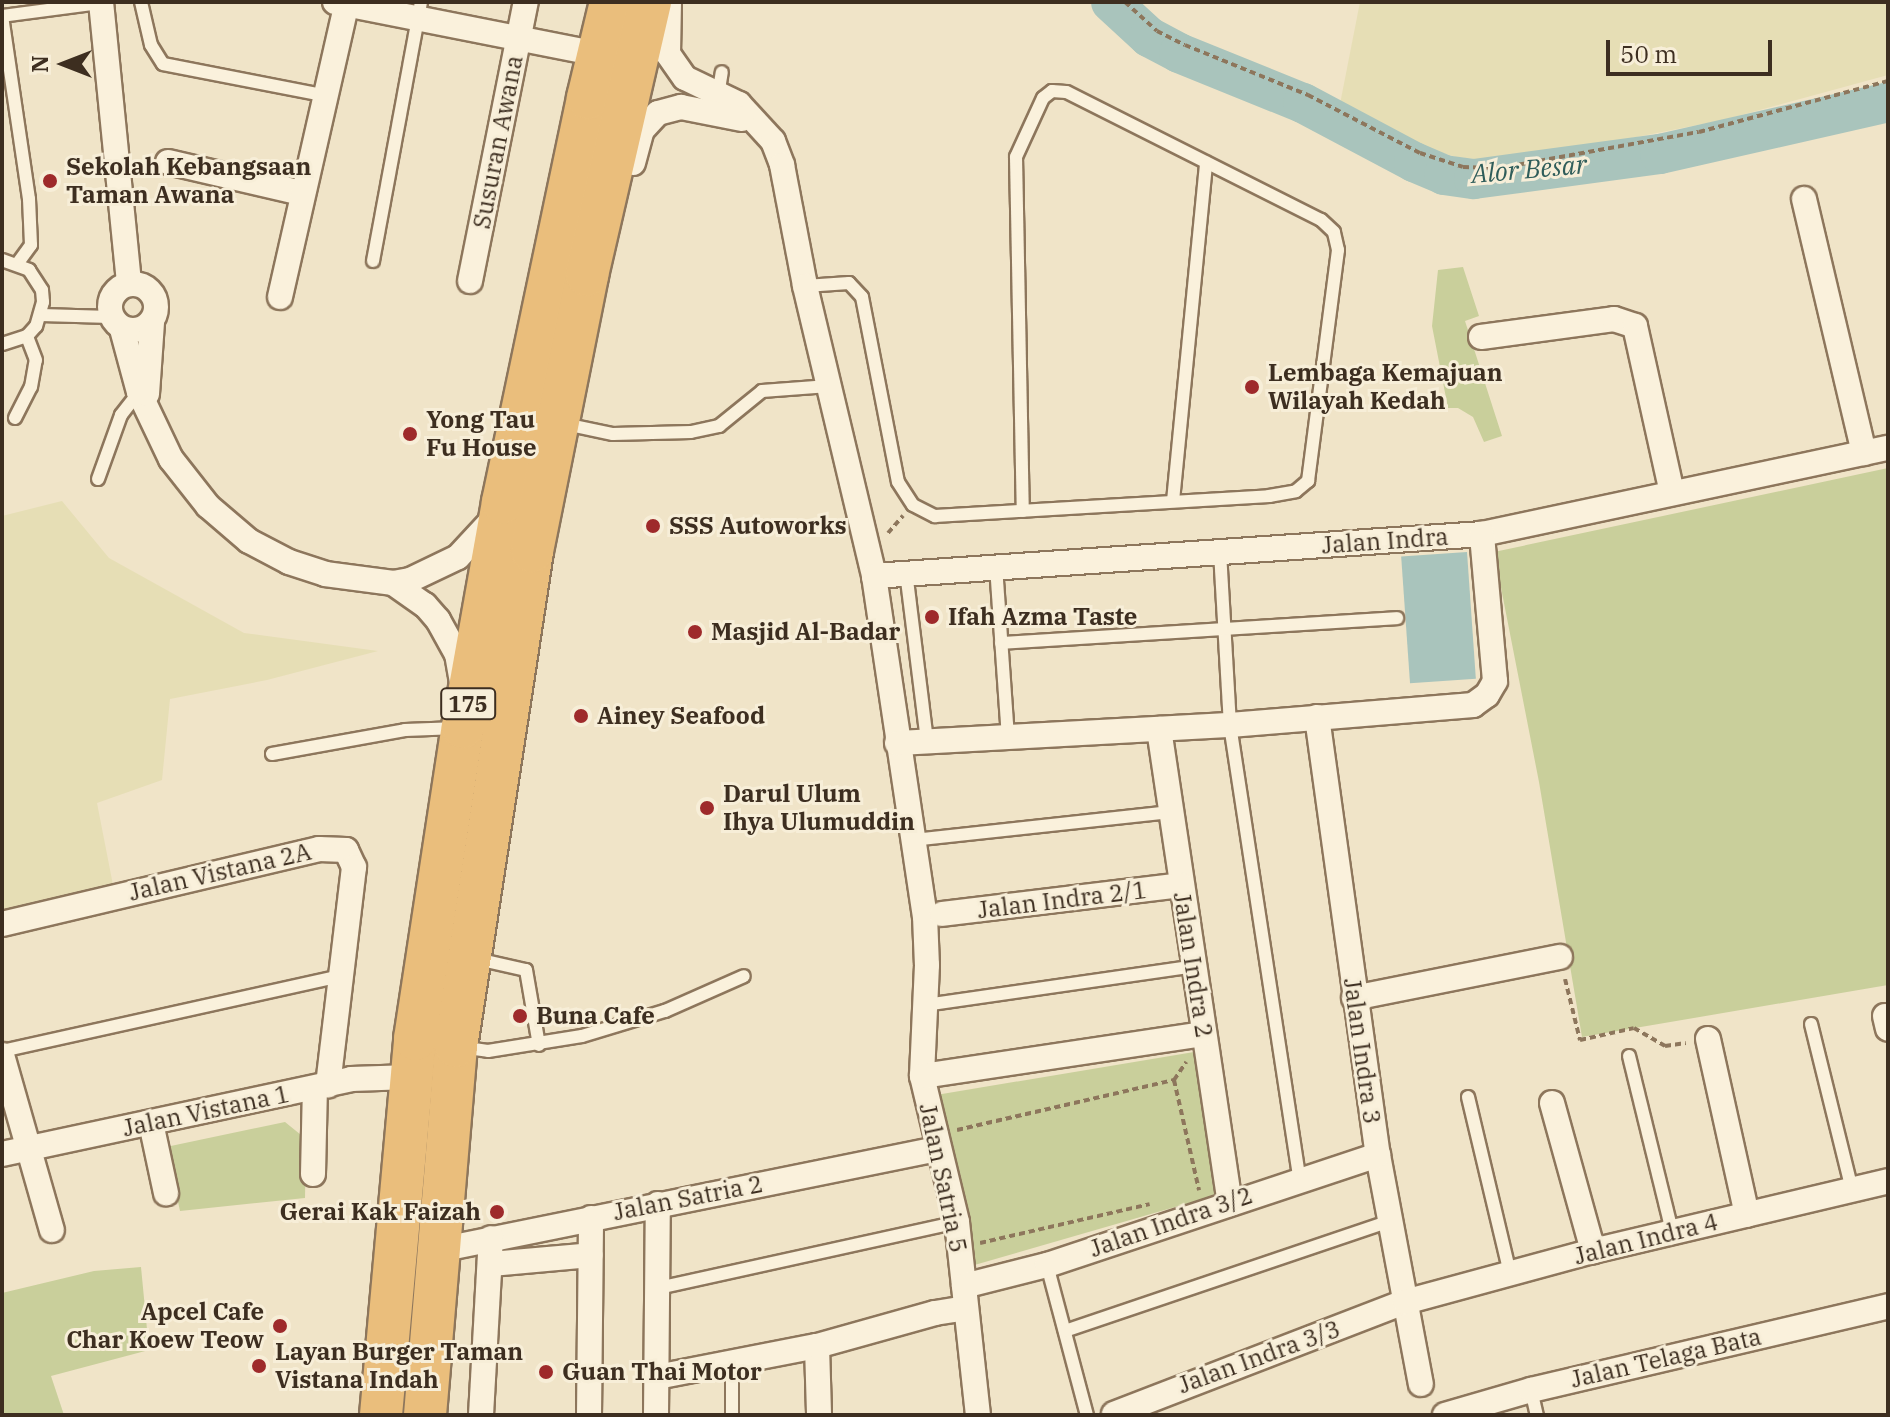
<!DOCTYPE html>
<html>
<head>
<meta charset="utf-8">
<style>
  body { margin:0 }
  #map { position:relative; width:1890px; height:1417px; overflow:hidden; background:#f0e4c8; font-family:"IBM Plex Serif",serif }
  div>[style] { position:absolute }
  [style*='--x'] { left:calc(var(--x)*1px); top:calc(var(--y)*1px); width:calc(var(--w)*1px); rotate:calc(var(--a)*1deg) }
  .farmland>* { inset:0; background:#e6deb5 }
  .green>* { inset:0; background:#c9cf9b }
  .water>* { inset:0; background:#a9c4bc; transform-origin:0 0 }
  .river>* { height:40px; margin:-20px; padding:0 20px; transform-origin:20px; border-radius:20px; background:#a9c4bc }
  .path>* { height:4px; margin-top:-2px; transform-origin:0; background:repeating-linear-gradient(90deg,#8d765c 0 6px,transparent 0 10px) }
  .roads { filter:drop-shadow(2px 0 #8d765c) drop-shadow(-2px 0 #8d765c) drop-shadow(0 2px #8d765c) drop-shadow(0 -2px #8d765c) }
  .service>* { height:12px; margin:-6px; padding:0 6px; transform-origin:6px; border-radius:6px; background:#faf1dc }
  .minor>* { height:24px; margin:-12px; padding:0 12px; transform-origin:12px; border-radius:12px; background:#faf1dc }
  .minor>.ring { margin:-12px; padding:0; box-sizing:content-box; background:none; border:24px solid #faf1dc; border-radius:50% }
  .trunk>* { height:42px; margin:-21px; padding:0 21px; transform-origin:21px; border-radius:21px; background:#eabe7c }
  .dots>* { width:22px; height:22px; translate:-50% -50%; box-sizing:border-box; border:4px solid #f7eed8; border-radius:50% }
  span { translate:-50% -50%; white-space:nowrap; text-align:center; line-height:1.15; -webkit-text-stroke:6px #f7eed8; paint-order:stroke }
  .shield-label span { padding:2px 6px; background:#f7eed8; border:2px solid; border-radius:6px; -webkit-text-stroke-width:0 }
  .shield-label { font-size:22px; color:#3d2e20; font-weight:700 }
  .street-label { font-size:24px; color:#3d2e20 }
  .poi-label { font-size:24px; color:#3d2e20; font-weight:700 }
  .left { translate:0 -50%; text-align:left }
  .right { translate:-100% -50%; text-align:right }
  .water-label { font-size:26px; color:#2f5d5a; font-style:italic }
  .frame { position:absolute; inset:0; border:4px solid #3d2e20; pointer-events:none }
  .north { position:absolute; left:24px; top:24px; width:80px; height:80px; -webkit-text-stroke:6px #f7eed8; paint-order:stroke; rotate:270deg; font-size:22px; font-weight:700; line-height:32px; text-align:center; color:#3d2e20 }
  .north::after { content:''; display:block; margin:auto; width:28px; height:36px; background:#3d2e20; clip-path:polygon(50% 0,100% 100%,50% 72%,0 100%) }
  .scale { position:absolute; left:1606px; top:40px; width:166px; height:36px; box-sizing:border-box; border:4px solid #3d2e20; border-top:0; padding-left:10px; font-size:24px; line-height:28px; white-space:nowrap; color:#3d2e20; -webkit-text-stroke:6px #f7eed8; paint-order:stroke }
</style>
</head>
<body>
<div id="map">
  <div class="farmland">
    <i style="clip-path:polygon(1360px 2px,1888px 2px,1888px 75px,1723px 120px,1591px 146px,1493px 161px,1456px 157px,1425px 148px,1340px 104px)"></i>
    <i style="clip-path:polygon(62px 501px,109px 558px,244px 633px,378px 651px,267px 680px,170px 699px,162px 780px,97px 803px,113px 885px,2px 913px,2px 516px)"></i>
  </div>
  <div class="green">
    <i style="clip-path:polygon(1463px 267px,1479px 316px,1465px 321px,1502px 436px,1484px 442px,1473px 417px,1458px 408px,1448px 408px,1432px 326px,1438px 270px)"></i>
    <i style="clip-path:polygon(1888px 468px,1888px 985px,1582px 1037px,1539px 782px,1494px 552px)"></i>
    <i style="clip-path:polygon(1194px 1052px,1220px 1194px,964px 1268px,936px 1095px)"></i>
    <i style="clip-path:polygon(285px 1122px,306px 1139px,305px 1198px,180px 1211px,166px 1147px)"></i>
    <i style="clip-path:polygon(141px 1267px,149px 1350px,51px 1376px,64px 1415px,2px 1415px,2px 1293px,94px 1271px)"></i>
  </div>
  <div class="water">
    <i style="left:1467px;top:552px;width:127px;height:66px;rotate:86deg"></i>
  </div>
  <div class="river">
    <i style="--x:1111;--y:2;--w:52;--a:42.6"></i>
    <i style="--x:1149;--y:37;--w:34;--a:28"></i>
    <i style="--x:1179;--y:53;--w:134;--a:22"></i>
    <i style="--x:1303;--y:103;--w:126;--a:28"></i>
    <i style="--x:1414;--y:162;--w:33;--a:23"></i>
    <i style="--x:1444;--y:175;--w:30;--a:8"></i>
    <i style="--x:1474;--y:179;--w:188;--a:-7.7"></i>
    <i style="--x:1660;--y:154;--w:234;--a:-12.8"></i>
  </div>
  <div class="path">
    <i style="--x:1125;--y:2;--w:43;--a:42.2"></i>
    <i style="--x:1157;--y:31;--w:31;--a:27"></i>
    <i style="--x:1185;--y:45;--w:133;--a:22.1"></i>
    <i style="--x:1308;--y:95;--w:126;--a:27.4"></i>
    <i style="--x:1420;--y:153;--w:45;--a:18"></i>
    <i style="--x:1463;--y:167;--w:37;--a:2"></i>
    <i style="--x:1500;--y:168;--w:202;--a:-10.3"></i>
    <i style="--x:1699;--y:132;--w:196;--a:-15.1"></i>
    <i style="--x:888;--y:533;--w:23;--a:-49"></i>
    <i style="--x:1565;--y:979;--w:63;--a:76.2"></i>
    <i style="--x:1580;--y:1040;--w:55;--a:-12.5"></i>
    <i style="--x:1634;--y:1028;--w:36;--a:30"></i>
    <i style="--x:1665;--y:1046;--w:21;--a:-8"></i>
    <i style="--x:1174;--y:1080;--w:22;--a:-56"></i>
    <i style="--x:957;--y:1130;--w:223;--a:-13"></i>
    <i style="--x:1174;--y:1080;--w:113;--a:77.2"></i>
    <i style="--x:980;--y:1243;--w:174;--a:-12.9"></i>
  </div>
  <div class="roads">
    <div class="service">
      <i style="--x:141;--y:2;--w:44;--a:76.9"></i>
      <i style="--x:151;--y:45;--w:22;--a:58"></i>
      <i style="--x:163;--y:64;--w:163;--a:11"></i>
      <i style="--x:2;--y:16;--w:185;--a:81.6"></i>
      <i style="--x:29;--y:199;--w:46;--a:87.5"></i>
      <i style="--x:31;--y:245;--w:22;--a:126"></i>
      <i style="--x:2;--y:16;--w:100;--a:-7.5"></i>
      <i style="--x:718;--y:96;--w:24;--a:-81"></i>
      <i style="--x:2;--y:260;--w:29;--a:20"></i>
      <i style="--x:29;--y:270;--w:24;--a:57"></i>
      <i style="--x:42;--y:290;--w:12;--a:85"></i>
      <i style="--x:43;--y:302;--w:25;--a:106"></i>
      <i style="--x:36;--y:326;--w:13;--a:132"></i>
      <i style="--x:27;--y:336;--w:26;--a:162"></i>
      <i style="--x:373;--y:261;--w:263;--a:-79.5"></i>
      <i style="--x:805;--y:286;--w:44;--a:-3.9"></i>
      <i style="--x:849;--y:283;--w:19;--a:47"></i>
      <i style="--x:862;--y:297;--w:188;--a:79"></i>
      <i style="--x:898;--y:482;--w:27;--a:57"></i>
      <i style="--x:913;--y:505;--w:25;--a:27"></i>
      <i style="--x:935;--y:516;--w:335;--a:-3.4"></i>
      <i style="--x:1269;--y:496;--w:27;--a:-10"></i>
      <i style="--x:1296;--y:491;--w:16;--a:-40"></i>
      <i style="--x:1308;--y:481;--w:233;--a:-82.6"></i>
      <i style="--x:1338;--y:250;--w:18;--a:-103"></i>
      <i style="--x:1334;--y:232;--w:18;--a:-137"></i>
      <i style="--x:1321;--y:220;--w:285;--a:-153.3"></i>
      <i style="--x:1066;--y:92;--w:14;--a:-176"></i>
      <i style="--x:1052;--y:91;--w:11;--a:142"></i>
      <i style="--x:1043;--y:98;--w:65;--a:114.6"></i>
      <i style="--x:1016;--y:157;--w:354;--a:88.9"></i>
      <i style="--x:41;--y:315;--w:70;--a:1.6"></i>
      <i style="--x:15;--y:418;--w:35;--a:-63"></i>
      <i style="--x:31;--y:387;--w:27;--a:-80"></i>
      <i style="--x:36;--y:360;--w:26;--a:-111"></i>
      <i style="--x:565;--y:424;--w:49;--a:11.8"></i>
      <i style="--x:613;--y:434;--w:78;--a:-1.5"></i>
      <i style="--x:691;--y:432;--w:29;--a:-12"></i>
      <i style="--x:719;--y:426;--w:55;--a:-39.1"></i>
      <i style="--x:762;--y:391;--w:67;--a:-4.3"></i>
      <i style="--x:98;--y:479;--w:68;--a:-70.2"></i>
      <i style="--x:121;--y:415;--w:29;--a:-52"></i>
      <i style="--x:1173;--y:501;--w:340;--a:-84.4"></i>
      <i style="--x:1220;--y:552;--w:173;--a:86.7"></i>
      <i style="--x:1230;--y:725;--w:460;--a:81.3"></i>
      <i style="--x:996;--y:566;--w:170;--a:86"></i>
      <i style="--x:906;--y:572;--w:170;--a:82.9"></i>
      <i style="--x:1001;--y:643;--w:397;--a:-3.6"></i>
      <i style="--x:272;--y:754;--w:135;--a:-10.2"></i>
      <i style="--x:405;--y:730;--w:53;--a:-2.2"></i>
      <i style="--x:913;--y:840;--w:260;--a:-6.2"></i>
      <i style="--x:477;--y:959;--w:50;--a:12.7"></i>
      <i style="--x:526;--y:970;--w:76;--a:80.2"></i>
      <i style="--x:925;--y:1005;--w:272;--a:-8.2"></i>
      <i style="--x:1811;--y:1024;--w:171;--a:76.1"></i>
      <i style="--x:460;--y:1047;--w:28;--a:8"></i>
      <i style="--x:488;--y:1051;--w:95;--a:-9.1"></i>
      <i style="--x:582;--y:1036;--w:87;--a:-16.8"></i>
      <i style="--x:665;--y:1011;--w:86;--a:-23.9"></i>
      <i style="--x:2;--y:1051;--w:346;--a:-12.5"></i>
      <i style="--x:1629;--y:1056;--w:180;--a:76.2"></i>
      <i style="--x:1468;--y:1097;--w:181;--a:76.6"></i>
      <i style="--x:1047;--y:1265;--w:155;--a:75.1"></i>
      <i style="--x:658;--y:1288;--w:306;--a:-12.4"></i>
      <i style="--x:1065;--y:1331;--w:343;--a:-18.7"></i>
      <i style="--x:732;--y:1362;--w:53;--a:90"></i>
      <i style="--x:1531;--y:1390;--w:26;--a:77"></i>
    </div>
    <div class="minor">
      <i style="--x:101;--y:2;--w:283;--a:84.3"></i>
      <i style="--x:335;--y:2;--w:268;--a:11.2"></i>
      <i style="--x:669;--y:2;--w:52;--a:91.1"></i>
      <i style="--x:668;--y:54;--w:29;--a:55"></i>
      <i style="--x:685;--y:78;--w:60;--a:25.7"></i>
      <i style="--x:739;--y:104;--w:50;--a:47.4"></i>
      <i style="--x:773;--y:141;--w:26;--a:69"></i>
      <i style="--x:782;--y:165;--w:123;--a:79.2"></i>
      <i style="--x:805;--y:286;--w:298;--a:76.6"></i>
      <i style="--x:874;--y:576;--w:344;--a:81.5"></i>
      <i style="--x:925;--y:916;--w:49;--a:87.7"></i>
      <i style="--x:927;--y:965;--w:111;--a:92.6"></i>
      <i style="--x:922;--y:1076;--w:150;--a:76.5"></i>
      <i style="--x:957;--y:1222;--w:194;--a:83.8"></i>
      <i style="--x:168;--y:162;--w:137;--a:13.1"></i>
      <i style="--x:633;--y:163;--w:34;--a:-75"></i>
      <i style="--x:642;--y:130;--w:23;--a:-47"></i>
      <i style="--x:658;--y:113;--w:24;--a:-15"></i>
      <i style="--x:681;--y:107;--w:62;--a:11.1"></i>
      <i style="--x:1804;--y:199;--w:261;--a:76.7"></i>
      <i style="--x:470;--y:281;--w:285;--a:-78.7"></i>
      <i class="ring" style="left:110px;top:284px;width:22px;height:22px"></i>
      <i style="--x:280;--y:297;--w:303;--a:-77.2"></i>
      <i style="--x:122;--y:329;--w:65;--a:74.9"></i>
      <i style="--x:139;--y:392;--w:74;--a:64.5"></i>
      <i style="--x:171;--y:459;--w:60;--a:51.8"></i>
      <i style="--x:208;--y:506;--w:54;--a:40.5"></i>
      <i style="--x:249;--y:541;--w:45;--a:27.7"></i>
      <i style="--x:289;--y:562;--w:38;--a:18"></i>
      <i style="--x:325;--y:574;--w:69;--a:7.5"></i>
      <i style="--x:393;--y:583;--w:17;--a:-10"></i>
      <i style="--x:410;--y:580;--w:53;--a:-25.6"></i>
      <i style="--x:458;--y:557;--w:53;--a:-47.3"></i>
      <i style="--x:1481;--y:337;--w:134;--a:-7.7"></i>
      <i style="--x:1614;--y:319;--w:22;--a:18"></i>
      <i style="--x:1635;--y:326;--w:171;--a:77.5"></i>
      <i style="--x:147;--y:394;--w:72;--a:-86"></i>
      <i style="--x:874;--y:576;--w:609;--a:-3.95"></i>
      <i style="--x:1482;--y:534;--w:415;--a:-12"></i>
      <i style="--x:393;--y:583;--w:39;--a:35"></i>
      <i style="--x:425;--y:605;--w:20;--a:49"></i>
      <i style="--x:438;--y:620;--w:39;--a:61"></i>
      <i style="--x:457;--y:654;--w:27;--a:80"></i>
      <i style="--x:1317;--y:717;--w:442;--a:82.1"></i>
      <i style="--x:1378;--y:1155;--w:233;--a:79.4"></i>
      <i style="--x:1159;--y:729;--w:478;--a:81.5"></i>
      <i style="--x:897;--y:743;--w:333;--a:-3.1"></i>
      <i style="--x:1230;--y:725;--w:244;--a:-4.7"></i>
      <i style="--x:1473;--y:705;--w:17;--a:-36"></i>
      <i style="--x:1487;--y:695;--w:16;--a:-60"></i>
      <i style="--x:1495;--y:681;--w:148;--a:-95.1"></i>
      <i style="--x:942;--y:914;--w:241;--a:-6.9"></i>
      <i style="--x:2;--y:924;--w:326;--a:-13.3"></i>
      <i style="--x:319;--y:849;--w:27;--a:2"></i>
      <i style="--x:346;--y:850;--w:19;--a:65"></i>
      <i style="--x:354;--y:867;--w:220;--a:96.8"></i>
      <i style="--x:1354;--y:998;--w:210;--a:-11.3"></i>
      <i style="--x:1885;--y:1016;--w:13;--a:77"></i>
      <i style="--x:1708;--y:1039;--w:180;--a:77.5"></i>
      <i style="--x:2;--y:1055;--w:182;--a:74.1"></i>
      <i style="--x:922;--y:1076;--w:285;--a:-8.5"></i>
      <i style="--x:1552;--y:1103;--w:154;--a:74.5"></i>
      <i style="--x:151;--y:1123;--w:72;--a:77.9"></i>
      <i style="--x:2;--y:1154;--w:357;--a:-12.1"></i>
      <i style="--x:351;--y:1079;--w:60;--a:-1.9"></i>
      <i style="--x:313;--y:1174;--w:85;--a:-88.7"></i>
      <i style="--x:439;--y:1250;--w:508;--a:-11.46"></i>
      <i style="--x:491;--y:1264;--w:100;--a:-5.1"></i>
      <i style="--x:964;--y:1286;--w:86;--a:-14.2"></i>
      <i style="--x:1047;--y:1265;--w:349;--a:-18.4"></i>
      <i style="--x:817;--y:1346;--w:69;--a:88.3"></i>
      <i style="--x:657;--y:1377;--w:163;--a:-11"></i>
      <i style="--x:817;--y:1346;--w:123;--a:-15.6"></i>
      <i style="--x:935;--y:1313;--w:31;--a:-9"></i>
      <i style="--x:1114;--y:1414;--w:312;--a:-21.1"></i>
      <i style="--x:1405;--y:1302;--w:195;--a:-15.2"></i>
      <i style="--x:1593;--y:1251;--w:303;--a:-13.3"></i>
      <i style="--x:481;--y:1415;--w:177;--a:-86.8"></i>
      <i style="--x:589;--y:1415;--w:197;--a:-89.4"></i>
      <i style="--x:656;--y:1415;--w:211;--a:-89.5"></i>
      <i style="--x:1445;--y:1415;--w:90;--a:-16.2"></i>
      <i style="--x:1531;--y:1390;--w:367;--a:-13.2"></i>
    </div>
    <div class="trunk">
      <i style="--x:381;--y:1415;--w:378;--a:-84.8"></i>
      <i style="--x:415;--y:1039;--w:316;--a:-81.3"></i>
      <i style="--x:463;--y:727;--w:229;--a:-79.9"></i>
      <i style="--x:503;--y:502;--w:413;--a:-78.1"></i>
      <i style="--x:588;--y:98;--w:99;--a:-76.5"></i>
      <i style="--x:425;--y:1415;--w:370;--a:-85.2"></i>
      <i style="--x:456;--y:1046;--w:501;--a:-81.27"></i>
      <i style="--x:532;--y:551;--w:281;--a:-78.7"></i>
      <i style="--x:587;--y:275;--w:280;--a:-77"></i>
    </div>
  </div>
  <div class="dots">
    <i style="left:50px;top:181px;background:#9e2a2b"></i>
    <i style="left:1252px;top:387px;background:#9e2a2b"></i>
    <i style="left:410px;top:434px;background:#9e2a2b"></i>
    <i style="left:653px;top:526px;background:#9e2a2b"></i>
    <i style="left:932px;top:617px;background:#9e2a2b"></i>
    <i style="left:695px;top:632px;background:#9e2a2b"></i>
    <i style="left:581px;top:716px;background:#9e2a2b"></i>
    <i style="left:707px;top:808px;background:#9e2a2b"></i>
    <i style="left:520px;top:1016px;background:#9e2a2b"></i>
    <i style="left:497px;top:1212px;background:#9e2a2b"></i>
    <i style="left:280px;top:1326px;background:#9e2a2b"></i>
    <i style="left:259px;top:1366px;background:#9e2a2b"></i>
    <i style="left:546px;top:1372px;background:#9e2a2b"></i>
  </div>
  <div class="shield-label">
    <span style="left:468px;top:704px">175</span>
  </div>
  <div class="street-label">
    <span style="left:498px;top:142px;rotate:-79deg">Susuran Awana</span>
    <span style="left:1385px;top:541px;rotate:-4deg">Jalan Indra</span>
    <span style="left:220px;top:872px;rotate:-13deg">Jalan Vistana 2A</span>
    <span style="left:1062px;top:900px;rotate:-7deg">Jalan Indra 2/1</span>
    <span style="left:1193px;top:965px;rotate:81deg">Jalan Indra 2</span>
    <span style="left:1362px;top:1051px;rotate:82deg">Jalan Indra 3</span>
    <span style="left:206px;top:1111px;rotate:-12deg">Jalan Vistana 1</span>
    <span style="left:943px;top:1178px;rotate:78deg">Jalan Satria 5</span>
    <span style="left:688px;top:1198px;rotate:-11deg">Jalan Satria 2</span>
    <span style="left:1171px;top:1222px;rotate:-19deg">Jalan Indra 3/2</span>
    <span style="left:1646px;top:1239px;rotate:-14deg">Jalan Indra 4</span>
    <span style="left:1259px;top:1357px;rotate:-20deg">Jalan Indra 3/3</span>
    <span style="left:1666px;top:1358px;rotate:-13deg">Jalan Telaga Bata</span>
  </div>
  <div class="poi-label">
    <span class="left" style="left:66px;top:181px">Sekolah Kebangsaan<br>Taman Awana</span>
    <span class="left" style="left:1268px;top:387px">Lembaga Kemajuan<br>Wilayah Kedah</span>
    <span class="left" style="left:426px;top:434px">Yong Tau<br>Fu House</span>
    <span class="left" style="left:669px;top:526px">SSS Autoworks</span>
    <span class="left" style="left:948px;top:617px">Ifah Azma Taste</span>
    <span class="left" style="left:711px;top:632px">Masjid Al-Badar</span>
    <span class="left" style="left:597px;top:716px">Ainey Seafood</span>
    <span class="left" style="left:723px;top:808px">Darul Ulum<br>Ihya Ulumuddin</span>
    <span class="left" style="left:536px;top:1016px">Buna Cafe</span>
    <span class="right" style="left:481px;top:1212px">Gerai Kak Faizah</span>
    <span class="right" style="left:264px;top:1326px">Apcel Cafe<br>Char Koew Teow</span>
    <span class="left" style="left:275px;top:1366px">Layan Burger Taman<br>Vistana Indah</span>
    <span class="left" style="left:562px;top:1372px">Guan Thai Motor</span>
  </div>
  <div class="water-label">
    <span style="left:1529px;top:169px;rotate:-5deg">Alor Besar</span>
  </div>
  <div class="frame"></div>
  <div class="north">N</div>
  <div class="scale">50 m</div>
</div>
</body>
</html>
